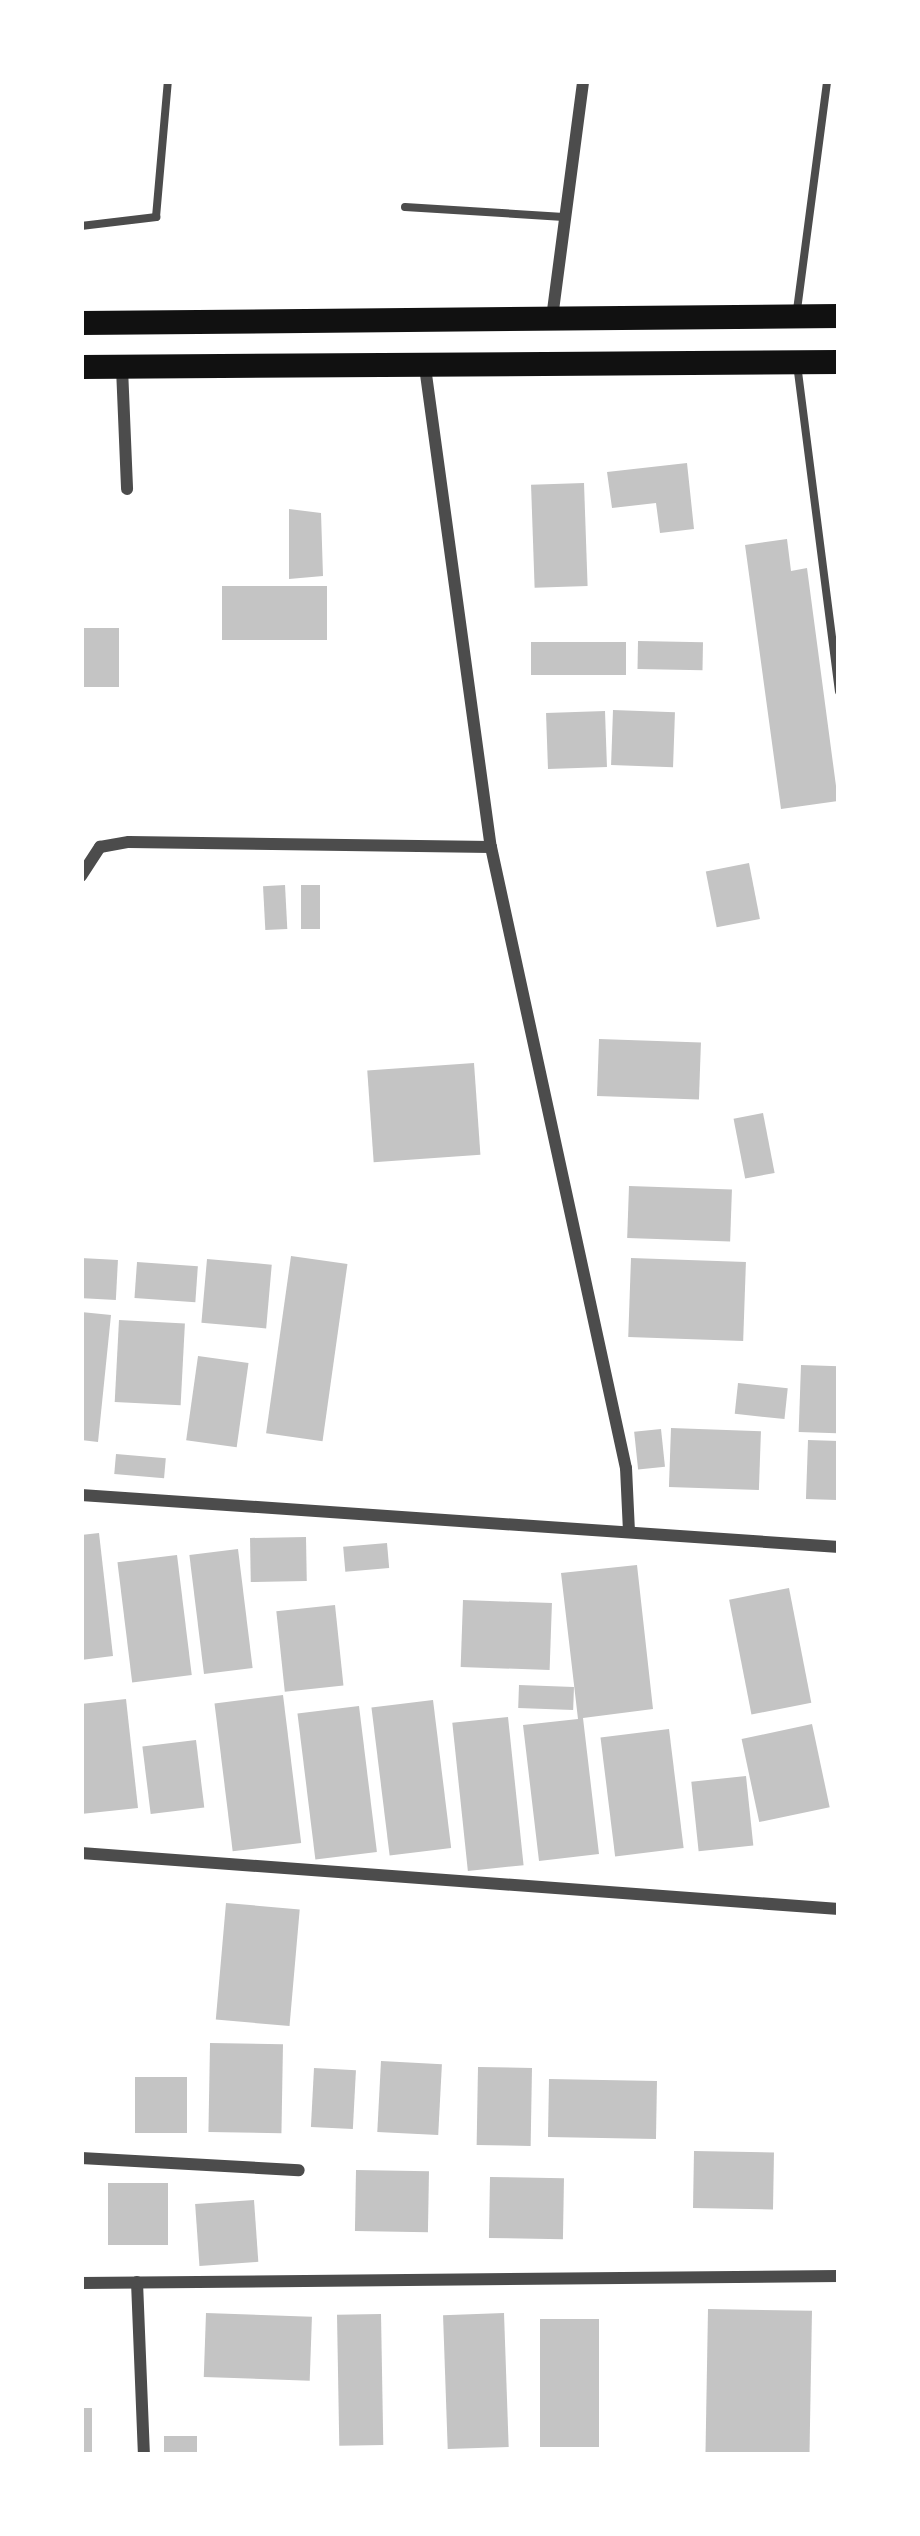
<!DOCTYPE html>
<html>
<head>
<meta charset="utf-8">
<style>
  body { margin:0 }
  #map { position:relative; width:920px; height:2536px; overflow:hidden; background:#fff; font-family:Montserrat,sans-serif }
  div>[style] { position:absolute }
  [style*='--x'] { left:calc(var(--x)*1px); top:calc(var(--y)*1px); width:calc(var(--w)*1px); rotate:calc(var(--a)*1deg) }
  .building>* { inset:0; background:#c4c4c4; transform-origin:0 0 }
  .service>* { height:8px; margin:-4px; padding:0 4px; transform-origin:4px; border-radius:4px; background:#4c4c4c }
  .minor>* { height:12px; margin:-6px; padding:0 6px; transform-origin:6px; border-radius:6px; background:#4c4c4c }
  .trunk>* { height:24px; margin:-12px; padding:0 12px; transform-origin:12px; border-radius:12px; background:#111 }
  span { translate:-50% -50%; white-space:nowrap; text-align:center; line-height:1.15; -webkit-text-stroke:9px #fff; paint-order:stroke }
  .frame { position:absolute; inset:0; border:84px solid #fff; pointer-events:none }
</style>
</head>
<body>
<div id="map">
  <div class="building">
    <i style="clip-path:polygon(687px 463px,694px 529px,660px 533px,656px 503px,612px 508px,607px 472px)"></i>
    <i style="left:584px;top:483px;width:103px;height:53px;rotate:88deg"></i>
    <i style="clip-path:polygon(289px 509px,321px 513px,323px 576px,289px 579px)"></i>
    <i style="clip-path:polygon(787px 539px,791px 571px,807px 568px,838px 801px,781px 809px,745px 545px)"></i>
    <i style="left:222px;top:586px;width:105px;height:54px"></i>
    <i style="left:81px;top:628px;width:38px;height:59px"></i>
    <i style="left:638px;top:641px;width:65px;height:28px;rotate:1deg"></i>
    <i style="left:531px;top:642px;width:95px;height:33px"></i>
    <i style="left:613px;top:710px;width:62px;height:55px;rotate:2deg"></i>
    <i style="left:605px;top:711px;width:56px;height:59px;rotate:88deg"></i>
    <i style="left:749px;top:863px;width:57px;height:44px;rotate:79deg"></i>
    <i style="left:285px;top:885px;width:44px;height:22px;rotate:87deg"></i>
    <i style="left:301px;top:885px;width:19px;height:44px"></i>
    <i style="left:599px;top:1039px;width:102px;height:57px;rotate:2deg"></i>
    <i style="left:474px;top:1063px;width:92px;height:107px;rotate:86deg"></i>
    <i style="left:763px;top:1113px;width:61px;height:30px;rotate:79deg"></i>
    <i style="left:629px;top:1186px;width:103px;height:52px;rotate:2deg"></i>
    <i style="left:291px;top:1256px;width:57px;height:179px;rotate:8deg"></i>
    <i style="left:81px;top:1258px;width:37px;height:40px;rotate:3deg"></i>
    <i style="left:631px;top:1258px;width:115px;height:79px;rotate:2deg"></i>
    <i style="left:207px;top:1259px;width:65px;height:64px;rotate:5deg"></i>
    <i style="left:137px;top:1262px;width:61px;height:36px;rotate:4deg"></i>
    <i style="clip-path:polygon(81px 1312px,111px 1315px,98px 1442px,81px 1440px)"></i>
    <i style="left:119px;top:1320px;width:66px;height:82px;rotate:3deg"></i>
    <i style="left:198px;top:1356px;width:51px;height:85px;rotate:8deg"></i>
    <i style="left:801px;top:1365px;width:38px;height:67px;rotate:2deg"></i>
    <i style="left:738px;top:1383px;width:50px;height:31px;rotate:6deg"></i>
    <i style="left:671px;top:1428px;width:90px;height:59px;rotate:2deg"></i>
    <i style="left:661px;top:1429px;width:38px;height:27px;rotate:84deg"></i>
    <i style="left:808px;top:1440px;width:31px;height:59px;rotate:2deg"></i>
    <i style="left:116px;top:1454px;width:50px;height:20px;rotate:5deg"></i>
    <i style="clip-path:polygon(99px 1533px,113px 1656px,81px 1660px,81px 1535px)"></i>
    <i style="left:306px;top:1537px;width:44px;height:56px;rotate:89deg"></i>
    <i style="left:387px;top:1543px;width:25px;height:44px;rotate:85deg"></i>
    <i style="left:238px;top:1549px;width:120px;height:49px;rotate:83deg"></i>
    <i style="left:177px;top:1555px;width:121px;height:60px;rotate:83deg"></i>
    <i style="clip-path:polygon(637px 1565px,653px 1709px,583px 1718px,599px 1854px,539px 1861px,523px 1725px,578px 1719px,561px 1573px)"></i>
    <i style="left:789px;top:1588px;width:117px;height:61px;rotate:79deg"></i>
    <i style="left:463px;top:1600px;width:89px;height:67px;rotate:2deg"></i>
    <i style="left:335px;top:1605px;width:81px;height:59px;rotate:84deg"></i>
    <i style="left:519px;top:1685px;width:55px;height:23px;rotate:2deg"></i>
    <i style="left:283px;top:1695px;width:149px;height:69px;rotate:83deg"></i>
    <i style="clip-path:polygon(126px 1699px,138px 1808px,81px 1814px,81px 1704px)"></i>
    <i style="left:433px;top:1700px;width:149px;height:62px;rotate:83deg"></i>
    <i style="left:359px;top:1706px;width:147px;height:62px;rotate:83deg"></i>
    <i style="left:508px;top:1717px;width:149px;height:56px;rotate:84deg"></i>
    <i style="left:812px;top:1724px;width:85px;height:72px;rotate:78deg"></i>
    <i style="left:669px;top:1729px;width:120px;height:69px;rotate:83deg"></i>
    <i style="left:196px;top:1740px;width:68px;height:54px;rotate:83deg"></i>
    <i style="left:746px;top:1776px;width:70px;height:55px;rotate:84deg"></i>
    <i style="left:226px;top:1903px;width:74px;height:117px;rotate:5deg"></i>
    <i style="left:210px;top:2043px;width:73px;height:89px;rotate:1deg"></i>
    <i style="left:381px;top:2061px;width:61px;height:71px;rotate:3deg"></i>
    <i style="left:478px;top:2067px;width:54px;height:78px;rotate:1deg"></i>
    <i style="left:314px;top:2068px;width:42px;height:59px;rotate:3deg"></i>
    <i style="left:135px;top:2077px;width:52px;height:56px"></i>
    <i style="left:549px;top:2079px;width:108px;height:58px;rotate:1deg"></i>
    <i style="left:694px;top:2151px;width:80px;height:57px;rotate:1deg"></i>
    <i style="left:356px;top:2170px;width:73px;height:61px;rotate:1deg"></i>
    <i style="left:490px;top:2177px;width:74px;height:61px;rotate:1deg"></i>
    <i style="left:108px;top:2183px;width:60px;height:62px"></i>
    <i style="left:254px;top:2200px;width:62px;height:59px;rotate:86deg"></i>
    <i style="left:708px;top:2309px;width:104px;height:146px;rotate:1deg"></i>
    <i style="left:206px;top:2313px;width:106px;height:64px;rotate:2deg"></i>
    <i style="left:504px;top:2313px;width:134px;height:61px;rotate:88deg"></i>
    <i style="left:381px;top:2314px;width:131px;height:44px;rotate:89deg"></i>
    <i style="left:540px;top:2319px;width:59px;height:128px"></i>
    <i style="left:81px;top:2408px;width:11px;height:47px"></i>
    <i style="left:164px;top:2436px;width:33px;height:19px"></i>
  </div>
  <div class="service">
    <i style="--x:405;--y:207;--w:159;--a:3.6"></i>
    <i style="--x:81;--y:226;--w:76;--a:-6.8"></i>
    <i style="--x:156;--y:217;--w:137;--a:-85"></i>
    <i style="--x:797;--y:310;--w:231;--a:-82.5"></i>
    <i style="--x:797;--y:364;--w:330;--a:82.7"></i>
  </div>
  <div class="minor">
    <i style="--x:552;--y:318;--w:239;--a:-82.5"></i>
    <i style="--x:425;--y:367;--w:485;--a:82.2"></i>
    <i style="--x:491;--y:847;--w:636;--a:77.74"></i>
    <i style="--x:626;--y:1468;--w:64;--a:87.3"></i>
    <i style="--x:122;--y:368;--w:121;--a:87.6"></i>
    <i style="--x:81;--y:876;--w:35;--a:-57"></i>
    <i style="--x:100;--y:847;--w:29;--a:-10"></i>
    <i style="--x:129;--y:842;--w:362;--a:0.8"></i>
    <i style="--x:81;--y:1495;--w:760;--a:3.92"></i>
    <i style="--x:81;--y:1853;--w:760;--a:4.23"></i>
    <i style="--x:81;--y:2158;--w:218;--a:3.2"></i>
    <i style="--x:137;--y:2282;--w:173;--a:87.7"></i>
    <i style="--x:81;--y:2283;--w:758;--a:-0.53"></i>
  </div>
  <div class="trunk">
    <i style="--x:81;--y:323;--w:758;--a:-0.53"></i>
    <i style="--x:81;--y:367;--w:758;--a:-0.38"></i>
  </div>
  <div class="frame"></div>
</div>
</body>
</html>
